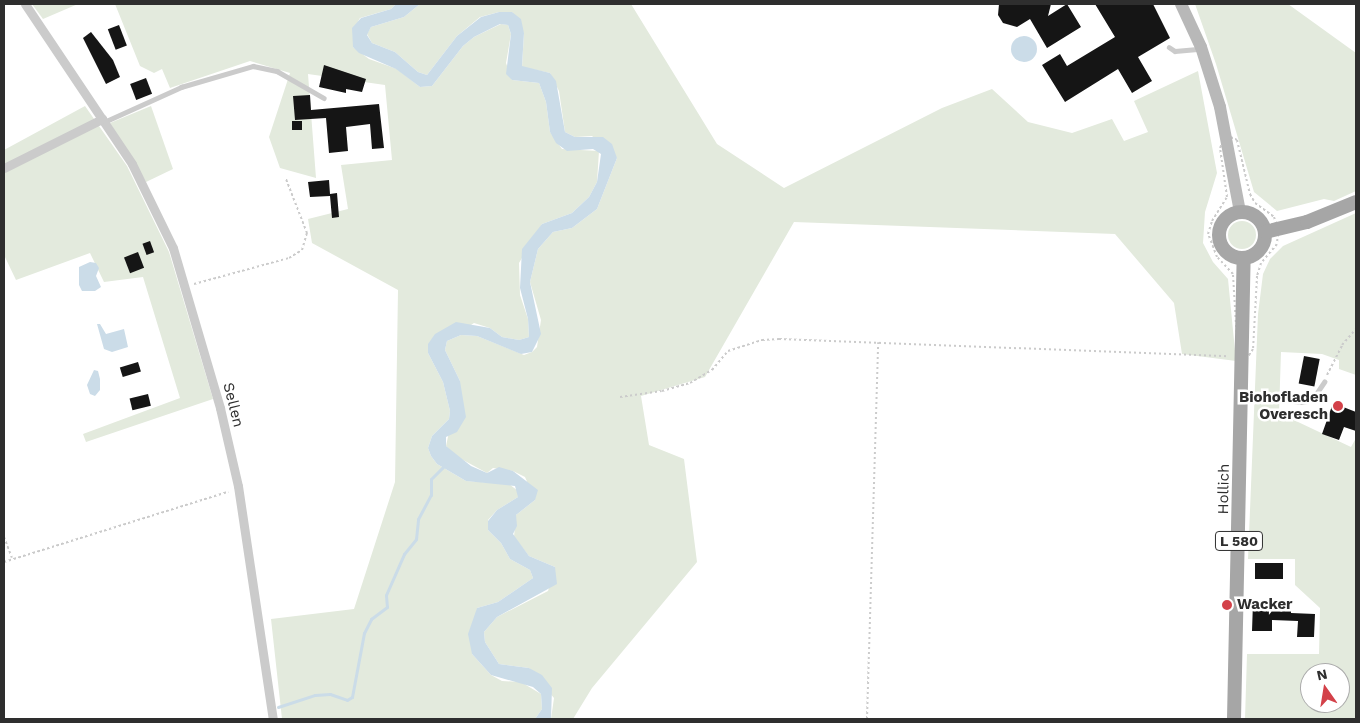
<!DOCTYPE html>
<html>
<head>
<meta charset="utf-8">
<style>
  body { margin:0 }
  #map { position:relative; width:1360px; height:723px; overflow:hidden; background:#fff; font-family:"Work Sans",sans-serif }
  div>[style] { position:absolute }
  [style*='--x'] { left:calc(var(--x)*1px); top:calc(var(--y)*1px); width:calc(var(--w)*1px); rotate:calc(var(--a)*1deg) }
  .green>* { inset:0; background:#e3eadd }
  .round { border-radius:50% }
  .water>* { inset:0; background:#cbdce8 }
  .stream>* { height:3px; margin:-1.5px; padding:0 1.5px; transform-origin:1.5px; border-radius:1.5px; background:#cbdce8 }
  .building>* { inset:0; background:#151515; transform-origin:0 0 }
  .path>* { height:2px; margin-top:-1px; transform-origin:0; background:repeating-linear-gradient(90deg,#cbcbcb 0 2.5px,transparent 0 5px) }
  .service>* { height:4.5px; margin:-2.25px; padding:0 2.25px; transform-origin:2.25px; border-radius:2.25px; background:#cbcbcb }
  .minor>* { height:9px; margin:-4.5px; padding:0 4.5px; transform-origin:4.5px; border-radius:4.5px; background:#cbcbcb }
  .secondary>* { height:12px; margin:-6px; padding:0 6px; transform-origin:6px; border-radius:6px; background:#b8b8b8 }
  .primary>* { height:14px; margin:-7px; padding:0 7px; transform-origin:7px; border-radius:7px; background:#a6a6a6 }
  .primary>.ring { margin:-7px; padding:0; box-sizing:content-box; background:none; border:14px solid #a6a6a6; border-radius:50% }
  .dots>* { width:14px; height:14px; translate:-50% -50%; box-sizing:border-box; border:2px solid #fff; border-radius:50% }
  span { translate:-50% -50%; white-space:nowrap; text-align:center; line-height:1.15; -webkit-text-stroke:5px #fff; paint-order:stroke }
  .shield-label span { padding:1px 4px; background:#fff; border:1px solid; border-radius:4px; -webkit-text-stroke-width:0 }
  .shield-label { font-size:14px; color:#2e2e2e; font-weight:700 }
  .poi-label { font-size:15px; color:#2e2e2e; font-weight:700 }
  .right { translate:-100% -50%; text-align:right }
  .left { translate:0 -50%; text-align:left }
  .street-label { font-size:15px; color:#2e2e2e }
  .frame { position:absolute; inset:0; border:5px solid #2e2e2e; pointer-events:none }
  .north { position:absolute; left:1300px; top:663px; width:50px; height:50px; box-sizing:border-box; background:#fff; border:1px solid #ababab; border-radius:50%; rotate:347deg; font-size:14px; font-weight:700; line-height:20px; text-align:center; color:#2e2e2e }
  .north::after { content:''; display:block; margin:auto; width:18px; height:22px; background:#d34149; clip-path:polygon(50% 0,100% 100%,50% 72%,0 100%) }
</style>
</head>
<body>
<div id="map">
  <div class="green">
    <i style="clip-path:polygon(32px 4px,78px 4px,43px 19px)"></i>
    <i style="clip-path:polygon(115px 4px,396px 4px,391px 9px,360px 18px,356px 25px,353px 47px,369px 59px,397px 69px,420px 87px,432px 86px,463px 46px,474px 37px,501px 24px,508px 25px,511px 34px,506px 63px,512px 80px,539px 83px,546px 102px,550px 132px,562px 149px,599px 151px,597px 182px,589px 197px,572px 213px,542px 224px,519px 263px,520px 295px,528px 319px,529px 337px,519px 340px,502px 337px,490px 328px,474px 323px,428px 353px,443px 382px,450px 411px,449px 419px,432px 436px,428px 448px,431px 456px,437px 464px,466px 481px,509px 484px,518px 491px,518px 497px,497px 510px,488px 520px,488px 530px,501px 543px,510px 559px,530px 570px,533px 578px,498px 602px,477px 608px,472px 654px,491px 675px,502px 681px,521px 682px,541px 694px,542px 709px,535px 719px,282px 719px,271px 619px,354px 609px,395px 482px,398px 290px,312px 243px,308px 219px,348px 209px,341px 165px,392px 160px,385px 85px,308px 74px,316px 178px,280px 168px,269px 137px,290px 73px,250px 61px,170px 88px,162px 69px,154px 73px,140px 66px)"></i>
    <i style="clip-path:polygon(420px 4px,631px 4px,717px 144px,784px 188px,942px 108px,992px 89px,1028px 122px,1072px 133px,1112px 119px,1124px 141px,1148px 132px,1134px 101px,1198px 71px,1217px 173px,1205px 212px,1203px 243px,1213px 262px,1228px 279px,1236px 361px,1182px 354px,1174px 303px,1115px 234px,794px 222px,705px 377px,641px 396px,649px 445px,684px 459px,697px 562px,592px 688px,573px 719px,551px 719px,554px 698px,529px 668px,499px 664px,485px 642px,484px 632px,497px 617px,548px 591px,555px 567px,529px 556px,514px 537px,516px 515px,535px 500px,525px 477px,513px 471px,493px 468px,487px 473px,454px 455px,446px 446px,460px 381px,445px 350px,447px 341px,461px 335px,477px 336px,524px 355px,532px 352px,537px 347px,541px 320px,530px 282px,538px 249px,553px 232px,572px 228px,597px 209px,617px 158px,592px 136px,575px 137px,565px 132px,559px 91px,550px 73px,522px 67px,524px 33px,512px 12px,499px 12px,480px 17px,457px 36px,427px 75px,418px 72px,395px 52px,372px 43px,367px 34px,371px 27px,404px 17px)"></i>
    <i style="clip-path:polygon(1195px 4px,1288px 4px,1356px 53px,1356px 191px,1334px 201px,1324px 199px,1277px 211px,1254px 192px,1216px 64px)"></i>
    <i style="clip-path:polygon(85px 106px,127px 166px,169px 252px,213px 399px,86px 442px,83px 434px,180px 398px,143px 277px,104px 282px,90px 253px,16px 280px,4px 255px,4px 150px)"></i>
    <i style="clip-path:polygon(151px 106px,173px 169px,146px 182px,110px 123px)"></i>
    <i style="clip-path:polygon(evenodd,1356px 213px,1356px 375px,1339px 369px,1339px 360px,1322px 354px,1281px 352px,1279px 413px,1351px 447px,1356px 438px,1356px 719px,1245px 719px,1247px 654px,1319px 654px,1320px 608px,1295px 585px,1295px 559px,1248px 559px,1258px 314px,1263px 274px,1270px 259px,1283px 246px,1356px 213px,1310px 673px,1340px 673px,1340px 703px,1310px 703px,1310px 673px)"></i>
    <i class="round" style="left:1228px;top:221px;width:28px;height:28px"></i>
  </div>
  <div class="water">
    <i style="clip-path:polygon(396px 4px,420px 4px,404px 17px,371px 27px,367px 35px,372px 43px,395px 52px,418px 72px,427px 75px,457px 36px,481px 17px,499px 12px,512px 12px,521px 19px,524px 33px,522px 66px,550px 73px,556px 81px,565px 132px,575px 137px,603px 137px,612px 144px,617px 158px,597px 209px,572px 228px,553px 232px,538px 249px,530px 282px,541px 334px,532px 352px,521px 354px,477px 336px,461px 335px,447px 341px,445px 350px,460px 381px,466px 417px,457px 432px,446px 437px,446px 446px,471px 466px,487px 473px,499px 467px,513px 471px,538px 490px,535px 500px,516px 515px,517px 526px,513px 534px,529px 556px,555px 567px,557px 584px,497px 617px,484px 632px,485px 642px,499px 664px,529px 668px,542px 675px,552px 688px,551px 719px,535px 719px,542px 709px,541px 694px,533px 687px,491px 675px,472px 654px,468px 634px,477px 608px,498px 602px,533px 578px,530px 570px,510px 559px,501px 543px,488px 530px,488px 521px,497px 510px,518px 497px,515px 486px,466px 481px,437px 464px,431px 456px,428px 448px,432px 436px,449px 419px,450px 411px,443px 382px,428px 353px,428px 344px,435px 334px,456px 322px,490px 328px,502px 337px,519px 340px,529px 337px,528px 319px,520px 288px,522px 249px,542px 224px,572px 213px,589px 197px,597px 182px,601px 154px,593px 149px,567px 151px,556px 143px,550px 132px,546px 102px,539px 83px,512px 80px,506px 74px,511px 34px,508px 25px,500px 24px,474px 37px,463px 46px,432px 86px,420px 87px,396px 69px,359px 53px,353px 47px,352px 28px,361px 18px,391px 9px)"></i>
    <i class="round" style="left:1011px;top:36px;width:26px;height:26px"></i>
    <i style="clip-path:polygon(90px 262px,96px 263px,99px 268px,96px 276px,101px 287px,95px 291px,82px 291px,79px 285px,79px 267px)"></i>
    <i style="clip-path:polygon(97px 324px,100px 324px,106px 334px,124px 329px,128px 347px,112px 352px,104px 349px)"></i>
    <i style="clip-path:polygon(94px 370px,98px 371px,100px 379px,100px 390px,95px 396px,90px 394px,87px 385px)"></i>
  </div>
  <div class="stream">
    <i style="--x:278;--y:707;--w:39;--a:-18"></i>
    <i style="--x:315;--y:695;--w:15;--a:-4"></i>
    <i style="--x:330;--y:694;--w:18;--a:19"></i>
    <i style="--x:347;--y:700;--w:6;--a:-31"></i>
    <i style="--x:352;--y:697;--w:65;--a:-79.4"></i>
    <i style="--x:364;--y:633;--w:16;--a:-63"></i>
    <i style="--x:371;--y:619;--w:20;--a:-37"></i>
    <i style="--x:387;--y:607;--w:12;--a:-95"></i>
    <i style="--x:386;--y:595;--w:45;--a:-66.3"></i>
    <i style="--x:404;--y:554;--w:19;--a:-51"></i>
    <i style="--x:416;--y:539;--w:20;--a:-84"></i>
    <i style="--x:418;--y:519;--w:27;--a:-62"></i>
    <i style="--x:431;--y:495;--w:16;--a:-90"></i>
    <i style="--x:431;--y:479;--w:20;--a:-45"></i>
  </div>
  <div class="building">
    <i style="clip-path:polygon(999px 4px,1051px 4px,1048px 16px,1067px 4px,1081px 27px,1047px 48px,1030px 19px,1017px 27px,1003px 23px,998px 15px)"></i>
    <i style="clip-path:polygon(1095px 4px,1153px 4px,1170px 38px,1138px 57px,1152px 81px,1132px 93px,1118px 69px,1065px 102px,1042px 65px,1060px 54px,1067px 66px,1115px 37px)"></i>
    <i style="left:119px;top:25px;width:22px;height:12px;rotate:69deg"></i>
    <i style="clip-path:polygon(91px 32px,113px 60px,120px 77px,106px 84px,83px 38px)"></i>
    <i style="clip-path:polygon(324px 65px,366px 79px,362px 92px,346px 89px,346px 93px,319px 87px)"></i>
    <i style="left:146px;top:78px;width:17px;height:17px;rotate:69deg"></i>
    <i style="clip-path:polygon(310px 95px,311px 110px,379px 104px,384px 148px,372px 149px,370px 124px,346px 127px,348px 151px,329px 153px,326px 118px,295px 120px,293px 96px)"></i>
    <i style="left:292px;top:121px;width:10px;height:9px"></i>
    <i style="clip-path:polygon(329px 180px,330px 194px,337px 193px,339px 217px,332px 218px,330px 196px,310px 197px,308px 182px)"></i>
    <i style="left:150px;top:241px;width:12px;height:8px;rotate:70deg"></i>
    <i style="left:138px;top:252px;width:17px;height:15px;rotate:69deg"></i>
    <i style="left:1304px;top:356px;width:16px;height:28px;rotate:11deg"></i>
    <i style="left:138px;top:362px;width:10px;height:19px;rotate:73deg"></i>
    <i style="left:148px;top:394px;width:12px;height:19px;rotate:76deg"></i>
    <i style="clip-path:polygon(1333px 403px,1356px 412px,1356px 431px,1344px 427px,1339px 440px,1322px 434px)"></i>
    <i style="left:1255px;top:563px;width:28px;height:16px"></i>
    <i style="clip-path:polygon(1253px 602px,1291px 603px,1291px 613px,1315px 614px,1314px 637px,1297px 637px,1298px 621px,1272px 620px,1272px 631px,1252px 631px)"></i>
  </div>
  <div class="path">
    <i style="--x:1226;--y:135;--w:12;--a:24"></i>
    <i style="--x:1237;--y:140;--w:56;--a:76.5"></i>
    <i style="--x:1250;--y:194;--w:10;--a:61"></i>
    <i style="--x:1255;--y:203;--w:24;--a:36"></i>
    <i style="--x:1274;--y:217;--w:13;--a:72"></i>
    <i style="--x:1278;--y:229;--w:15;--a:94"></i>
    <i style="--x:1277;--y:244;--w:25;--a:130"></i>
    <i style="--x:1261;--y:263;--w:14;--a:107"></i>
    <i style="--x:1257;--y:276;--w:73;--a:93.1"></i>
    <i style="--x:1253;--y:349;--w:17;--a:123"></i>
    <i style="--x:1244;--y:363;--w:22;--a:-108"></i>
    <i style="--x:1237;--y:342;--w:68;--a:-93.4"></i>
    <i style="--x:1233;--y:274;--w:23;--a:-133"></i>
    <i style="--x:1217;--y:257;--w:25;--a:-111"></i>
    <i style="--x:1208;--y:234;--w:14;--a:-73"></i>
    <i style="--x:1212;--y:221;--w:28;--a:-58"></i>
    <i style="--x:1227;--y:197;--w:49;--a:-98.1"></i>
    <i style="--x:1220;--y:148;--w:14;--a:-65"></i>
    <i style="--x:194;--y:284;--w:98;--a:-15.3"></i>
    <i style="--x:289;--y:258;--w:15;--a:-32"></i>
    <i style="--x:302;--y:250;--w:18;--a:-74"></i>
    <i style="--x:307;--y:233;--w:58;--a:-111.3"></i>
    <i style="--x:1327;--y:375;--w:34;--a:-63"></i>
    <i style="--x:1342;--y:345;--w:21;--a:-49"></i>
    <i style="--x:620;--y:397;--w:42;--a:-8.1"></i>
    <i style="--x:662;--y:391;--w:29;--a:-16"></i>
    <i style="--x:690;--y:383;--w:26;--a:-31"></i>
    <i style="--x:712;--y:370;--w:25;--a:-50"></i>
    <i style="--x:728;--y:351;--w:36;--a:-18"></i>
    <i style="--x:762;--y:340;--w:17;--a:-3"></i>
    <i style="--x:779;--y:339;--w:450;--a:2.2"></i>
    <i style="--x:4;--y:537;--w:22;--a:69"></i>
    <i style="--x:4;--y:562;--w:235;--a:-17.4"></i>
    <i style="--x:867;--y:719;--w:377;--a:-88.3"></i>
  </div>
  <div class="service">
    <i style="--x:1169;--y:47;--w:7;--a:34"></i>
    <i style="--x:1175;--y:51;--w:25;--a:-5"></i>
    <i style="--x:104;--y:122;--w:85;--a:-24.4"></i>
    <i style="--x:181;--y:87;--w:75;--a:-16.3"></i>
    <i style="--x:253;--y:66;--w:25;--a:12"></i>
    <i style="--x:277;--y:71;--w:54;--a:29.9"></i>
    <i style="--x:1244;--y:395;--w:58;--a:6.9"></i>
    <i style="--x:1302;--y:402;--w:10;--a:-11"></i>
    <i style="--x:1312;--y:400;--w:22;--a:-56"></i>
  </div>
  <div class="minor">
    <i style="--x:25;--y:4;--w:192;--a:56.2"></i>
    <i style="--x:132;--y:164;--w:93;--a:64"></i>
    <i style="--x:173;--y:248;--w:167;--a:73.6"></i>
    <i style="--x:220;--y:408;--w:80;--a:77"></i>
    <i style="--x:238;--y:486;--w:236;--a:81.5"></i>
    <i style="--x:4;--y:168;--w:110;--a:-26.6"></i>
  </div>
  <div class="secondary">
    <i style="--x:1181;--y:4;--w:47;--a:65.1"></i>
    <i style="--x:1201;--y:47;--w:63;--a:72.4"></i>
    <i style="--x:1220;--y:107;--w:107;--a:79.2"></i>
  </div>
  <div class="primary">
    <i class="ring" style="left:1219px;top:212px;width:32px;height:32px"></i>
    <i style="--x:1265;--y:232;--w:43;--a:-13.4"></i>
    <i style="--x:1307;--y:222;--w:53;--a:-22.2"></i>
    <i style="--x:1234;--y:719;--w:460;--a:-88.8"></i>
  </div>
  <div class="dots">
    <i style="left:1338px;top:406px;background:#d34149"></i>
    <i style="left:1227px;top:605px;background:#d34149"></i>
  </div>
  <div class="shield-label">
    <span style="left:1239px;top:541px">L 580</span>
  </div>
  <div class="poi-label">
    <span class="right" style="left:1328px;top:406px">Biohofladen<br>Overesch</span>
    <span class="left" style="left:1237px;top:605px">Wacker</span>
  </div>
  <div class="street-label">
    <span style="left:233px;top:405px;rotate:76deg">Sellen</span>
    <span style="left:1224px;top:489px;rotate:-89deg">Hollich</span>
  </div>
  <div class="frame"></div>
  <div class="north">N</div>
</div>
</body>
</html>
